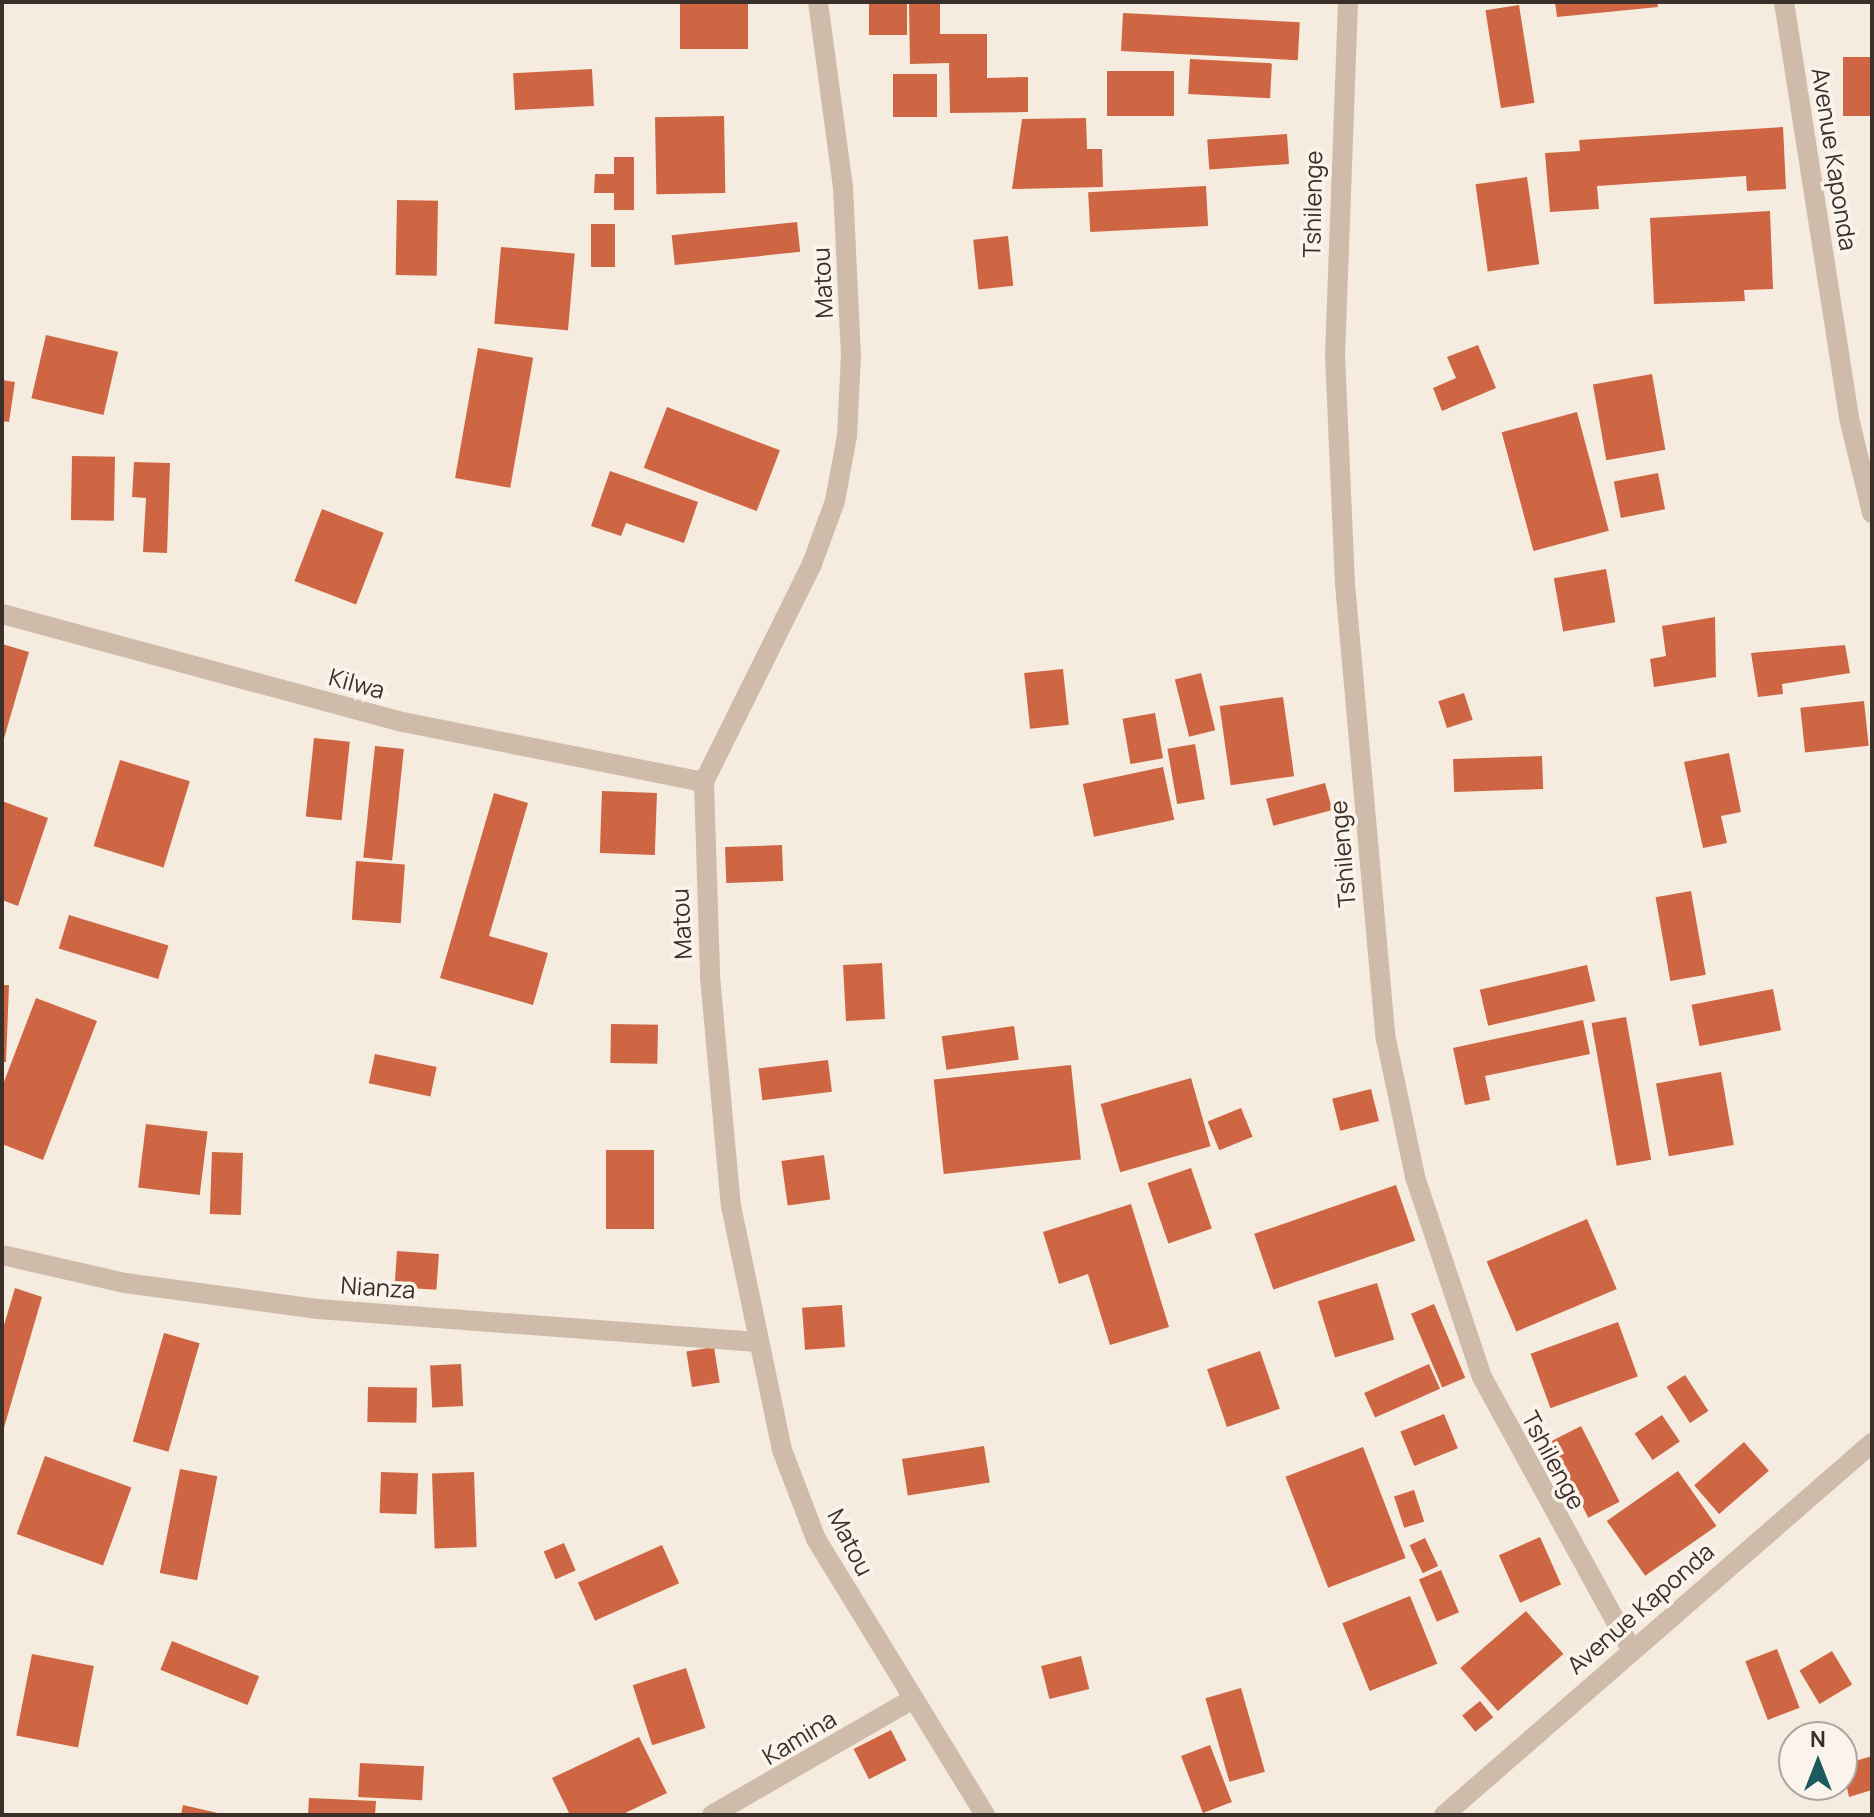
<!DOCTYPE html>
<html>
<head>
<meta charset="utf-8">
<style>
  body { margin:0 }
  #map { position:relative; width:1874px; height:1817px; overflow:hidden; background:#f5ebdf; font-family:Manrope,sans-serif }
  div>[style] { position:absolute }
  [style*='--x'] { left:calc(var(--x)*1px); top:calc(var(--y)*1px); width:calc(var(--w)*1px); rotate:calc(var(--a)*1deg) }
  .building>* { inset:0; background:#ce6643; transform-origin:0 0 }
  .minor>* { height:20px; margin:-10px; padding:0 10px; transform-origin:10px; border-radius:10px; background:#cebba9 }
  span { translate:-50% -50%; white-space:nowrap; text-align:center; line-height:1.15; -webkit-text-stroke:7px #fbf4ec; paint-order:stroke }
  .street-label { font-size:24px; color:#3b2f29 }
  .frame { position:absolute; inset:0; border:4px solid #3b2f29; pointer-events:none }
  .north { position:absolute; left:1778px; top:1721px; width:80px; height:80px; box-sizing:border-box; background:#fbf4ec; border:2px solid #aea59e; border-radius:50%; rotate:0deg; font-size:22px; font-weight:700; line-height:32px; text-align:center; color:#3b2f29 }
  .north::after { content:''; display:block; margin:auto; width:28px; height:36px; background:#1b5b60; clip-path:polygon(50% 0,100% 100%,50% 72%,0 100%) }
</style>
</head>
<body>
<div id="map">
  <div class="building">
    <i style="left:680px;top:2px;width:68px;height:47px"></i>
    <i style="left:869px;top:2px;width:38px;height:33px"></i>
    <i style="clip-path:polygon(909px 2px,940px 2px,940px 34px,987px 34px,987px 78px,1028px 77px,1028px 112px,950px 113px,949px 63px,910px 64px)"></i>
    <i style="clip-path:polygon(1555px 2px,1657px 2px,1658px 7px,1557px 17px)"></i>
    <i style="left:1519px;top:5px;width:99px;height:34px;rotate:81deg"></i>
    <i style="left:1123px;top:13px;width:177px;height:38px;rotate:3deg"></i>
    <i style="left:1843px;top:57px;width:29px;height:59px"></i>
    <i style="left:1190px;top:59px;width:82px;height:35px;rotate:3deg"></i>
    <i style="left:592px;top:69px;width:37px;height:79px;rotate:87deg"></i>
    <i style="left:1107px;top:71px;width:67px;height:45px"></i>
    <i style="left:893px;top:74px;width:44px;height:43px"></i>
    <i style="left:724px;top:116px;width:77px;height:69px;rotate:89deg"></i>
    <i style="clip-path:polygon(1086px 118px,1087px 149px,1102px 149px,1103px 187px,1012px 189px,1022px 119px)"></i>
    <i style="clip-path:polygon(1783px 127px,1786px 189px,1747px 191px,1746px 176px,1597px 186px,1599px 209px,1550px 212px,1545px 153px,1580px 151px,1579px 140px)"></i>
    <i style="left:1287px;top:134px;width:30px;height:80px;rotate:86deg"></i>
    <i style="clip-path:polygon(614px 157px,634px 157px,634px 210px,614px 210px,614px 193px,594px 193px,595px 174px,614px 174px)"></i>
    <i style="left:1527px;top:177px;width:88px;height:52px;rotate:82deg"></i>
    <i style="left:1206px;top:186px;width:40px;height:118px;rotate:87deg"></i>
    <i style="left:397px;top:200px;width:41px;height:75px;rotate:1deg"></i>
    <i style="clip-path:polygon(1770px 211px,1773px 289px,1744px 290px,1745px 301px,1654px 304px,1650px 218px)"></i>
    <i style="left:797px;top:222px;width:30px;height:126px;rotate:84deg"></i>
    <i style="left:615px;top:224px;width:43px;height:24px;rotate:90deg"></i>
    <i style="left:1008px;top:236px;width:50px;height:35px;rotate:84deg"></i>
    <i style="left:501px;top:247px;width:74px;height:77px;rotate:5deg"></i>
    <i style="left:46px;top:335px;width:74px;height:65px;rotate:13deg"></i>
    <i style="clip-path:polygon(1478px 345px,1496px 388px,1442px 411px,1433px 388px,1456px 378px,1447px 357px)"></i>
    <i style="left:478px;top:348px;width:56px;height:132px;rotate:10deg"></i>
    <i style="left:1652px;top:374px;width:77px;height:60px;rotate:80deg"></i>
    <i style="clip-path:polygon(2px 380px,15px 382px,9px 422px,2px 421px)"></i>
    <i style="left:667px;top:407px;width:121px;height:65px;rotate:21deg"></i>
    <i style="left:1577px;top:412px;width:123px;height:78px;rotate:75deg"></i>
    <i style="left:72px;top:456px;width:43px;height:64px;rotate:1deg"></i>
    <i style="clip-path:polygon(134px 462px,170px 463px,167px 553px,143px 552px,146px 498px,132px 497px)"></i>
    <i style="clip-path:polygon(610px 471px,698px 502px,684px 543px,626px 523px,621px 536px,591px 526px)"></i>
    <i style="left:1658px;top:473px;width:37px;height:45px;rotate:79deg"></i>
    <i style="left:322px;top:509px;width:66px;height:77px;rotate:21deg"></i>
    <i style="left:1606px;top:569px;width:54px;height:53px;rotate:80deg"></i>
    <i style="clip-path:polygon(1715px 617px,1716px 677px,1654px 687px,1650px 659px,1666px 656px,1662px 626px)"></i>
    <i style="clip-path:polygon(2px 644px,29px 652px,3px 742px,2px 742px)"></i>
    <i style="clip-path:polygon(1845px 645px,1850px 673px,1782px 684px,1783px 694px,1758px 697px,1751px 653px)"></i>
    <i style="left:1063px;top:669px;width:56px;height:39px;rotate:84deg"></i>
    <i style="left:1201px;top:673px;width:59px;height:27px;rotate:76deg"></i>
    <i style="left:1464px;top:693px;width:28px;height:27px;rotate:72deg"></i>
    <i style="left:1283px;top:697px;width:80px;height:64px;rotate:82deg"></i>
    <i style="left:1864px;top:701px;width:45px;height:64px;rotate:84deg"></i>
    <i style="left:1155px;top:713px;width:46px;height:33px;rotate:80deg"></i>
    <i style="left:314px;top:738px;width:36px;height:79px;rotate:6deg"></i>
    <i style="left:1195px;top:744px;width:56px;height:28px;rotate:80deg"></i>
    <i style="left:375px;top:746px;width:29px;height:112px;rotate:6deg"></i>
    <i style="clip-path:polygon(1729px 753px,1741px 812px,1721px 816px,1727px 843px,1703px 848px,1684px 762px)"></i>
    <i style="left:1542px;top:756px;width:33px;height:89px;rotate:88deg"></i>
    <i style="left:120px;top:760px;width:73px;height:90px;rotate:17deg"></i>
    <i style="left:1163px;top:767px;width:54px;height:82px;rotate:78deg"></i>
    <i style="left:1325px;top:783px;width:28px;height:61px;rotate:75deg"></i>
    <i style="left:602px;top:791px;width:55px;height:62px;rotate:2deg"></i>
    <i style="clip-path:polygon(494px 793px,528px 803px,489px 936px,548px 953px,533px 1005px,440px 978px)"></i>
    <i style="clip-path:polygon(2px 801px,48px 818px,18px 906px,2px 900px)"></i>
    <i style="left:782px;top:845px;width:36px;height:57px;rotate:88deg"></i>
    <i style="left:356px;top:861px;width:49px;height:59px;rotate:4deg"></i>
    <i style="left:1691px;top:891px;width:85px;height:36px;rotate:80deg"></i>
    <i style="left:69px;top:915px;width:104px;height:35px;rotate:17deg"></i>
    <i style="left:882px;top:963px;width:56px;height:39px;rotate:87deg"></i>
    <i style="left:1587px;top:965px;width:37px;height:110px;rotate:77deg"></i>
    <i style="clip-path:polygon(2px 985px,9px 985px,6px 1062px,2px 1062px)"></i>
    <i style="left:1773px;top:989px;width:42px;height:83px;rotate:79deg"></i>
    <i style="clip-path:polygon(36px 998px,97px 1021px,43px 1160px,2px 1144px,2px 1087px)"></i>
    <i style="left:1626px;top:1017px;width:145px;height:35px;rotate:80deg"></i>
    <i style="clip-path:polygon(1583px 1020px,1590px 1054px,1485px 1076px,1490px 1100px,1465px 1105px,1453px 1048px)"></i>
    <i style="left:611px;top:1024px;width:47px;height:39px;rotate:1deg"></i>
    <i style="left:1014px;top:1026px;width:34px;height:73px;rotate:82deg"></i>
    <i style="left:375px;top:1054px;width:63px;height:30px;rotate:12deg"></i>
    <i style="left:828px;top:1060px;width:32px;height:70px;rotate:83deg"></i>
    <i style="left:1071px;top:1065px;width:95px;height:138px;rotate:84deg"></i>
    <i style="left:1721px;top:1072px;width:74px;height:66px;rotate:80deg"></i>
    <i style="left:1191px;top:1078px;width:71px;height:94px;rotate:74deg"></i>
    <i style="left:1371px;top:1089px;width:33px;height:40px;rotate:76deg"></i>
    <i style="left:1241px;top:1108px;width:31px;height:36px;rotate:68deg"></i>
    <i style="left:146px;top:1124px;width:62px;height:64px;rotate:7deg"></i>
    <i style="left:606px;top:1150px;width:48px;height:79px"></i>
    <i style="left:212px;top:1152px;width:31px;height:62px;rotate:2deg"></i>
    <i style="left:824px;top:1155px;width:45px;height:43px;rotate:82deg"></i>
    <i style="left:1191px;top:1168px;width:64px;height:46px;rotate:71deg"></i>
    <i style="left:1396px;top:1185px;width:59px;height:150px;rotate:71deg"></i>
    <i style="clip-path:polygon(1131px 1204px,1169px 1327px,1110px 1345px,1088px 1274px,1059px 1284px,1043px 1232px)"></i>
    <i style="left:1587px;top:1219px;width:76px;height:109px;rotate:67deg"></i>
    <i style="left:397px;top:1251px;width:42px;height:36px;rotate:4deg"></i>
    <i style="left:1377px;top:1283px;width:59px;height:62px;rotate:73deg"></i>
    <i style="clip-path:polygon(15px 1288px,42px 1297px,3px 1431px,2px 1332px)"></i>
    <i style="left:1434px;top:1304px;width:80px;height:25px;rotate:67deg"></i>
    <i style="left:842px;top:1305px;width:42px;height:40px;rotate:86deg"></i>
    <i style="left:1618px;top:1322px;width:58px;height:93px;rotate:70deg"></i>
    <i style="left:164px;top:1333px;width:37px;height:113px;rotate:16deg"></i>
    <i style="left:714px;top:1347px;width:36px;height:28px;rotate:81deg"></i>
    <i style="left:1260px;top:1351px;width:61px;height:56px;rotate:71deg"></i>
    <i style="left:461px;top:1364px;width:42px;height:31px;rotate:87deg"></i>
    <i style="left:1429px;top:1364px;width:27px;height:71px;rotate:66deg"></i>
    <i style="left:1685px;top:1375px;width:43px;height:22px;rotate:57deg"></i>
    <i style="left:368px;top:1387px;width:49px;height:35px;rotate:1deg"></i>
    <i style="left:1444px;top:1414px;width:37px;height:47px;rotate:68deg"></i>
    <i style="left:1662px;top:1415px;width:32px;height:33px;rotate:56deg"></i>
    <i style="left:1581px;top:1426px;width:85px;height:35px;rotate:63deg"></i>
    <i style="left:1744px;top:1442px;width:38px;height:66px;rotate:49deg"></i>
    <i style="left:984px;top:1446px;width:37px;height:83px;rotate:81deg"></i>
    <i style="left:1363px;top:1447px;width:119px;height:83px;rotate:69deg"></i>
    <i style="left:45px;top:1456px;width:92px;height:83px;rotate:20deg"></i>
    <i style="left:180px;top:1469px;width:38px;height:106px;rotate:11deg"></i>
    <i style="left:1678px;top:1471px;width:67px;height:87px;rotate:55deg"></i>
    <i style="left:381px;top:1472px;width:37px;height:41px;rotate:2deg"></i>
    <i style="left:474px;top:1472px;width:75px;height:42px;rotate:88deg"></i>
    <i style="left:1414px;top:1490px;width:33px;height:21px;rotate:72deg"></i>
    <i style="left:1540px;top:1537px;width:52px;height:45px;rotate:66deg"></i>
    <i style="left:1425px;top:1538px;width:31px;height:17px;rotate:65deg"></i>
    <i style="left:564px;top:1543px;width:30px;height:22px;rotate:67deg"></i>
    <i style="left:662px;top:1545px;width:42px;height:92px;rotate:66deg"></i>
    <i style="left:1441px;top:1570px;width:46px;height:24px;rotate:67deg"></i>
    <i style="left:1410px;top:1596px;width:73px;height:73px;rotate:68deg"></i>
    <i style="left:1526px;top:1611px;width:57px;height:87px;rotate:49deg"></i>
    <i style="left:172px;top:1641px;width:94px;height:31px;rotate:22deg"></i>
    <i style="left:1777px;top:1649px;width:63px;height:34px;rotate:69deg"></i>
    <i style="left:1832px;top:1651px;width:39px;height:38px;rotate:59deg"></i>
    <i style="left:32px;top:1654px;width:63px;height:83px;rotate:11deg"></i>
    <i style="left:1081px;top:1656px;width:34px;height:41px;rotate:76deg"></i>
    <i style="left:686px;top:1668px;width:63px;height:56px;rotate:72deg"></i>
    <i style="left:1241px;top:1688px;width:87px;height:37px;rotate:74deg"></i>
    <i style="left:1480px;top:1701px;width:21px;height:23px;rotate:51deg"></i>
    <i style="left:891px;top:1730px;width:34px;height:42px;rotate:63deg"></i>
    <i style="clip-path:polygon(639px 1737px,667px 1793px,621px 1815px,570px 1815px,552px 1778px)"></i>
    <i style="left:1210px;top:1745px;width:61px;height:31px;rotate:69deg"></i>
    <i style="clip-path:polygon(1872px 1756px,1872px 1790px,1849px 1797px,1842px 1765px)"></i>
    <i style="left:360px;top:1763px;width:64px;height:34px;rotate:3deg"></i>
    <i style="clip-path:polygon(309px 1798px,376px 1801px,375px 1815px,308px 1815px)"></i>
    <i style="clip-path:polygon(183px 1805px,222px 1814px,222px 1815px,181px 1815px)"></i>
  </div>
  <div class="minor">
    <i style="--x:818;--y:2;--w:187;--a:82.3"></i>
    <i style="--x:843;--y:187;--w:168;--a:87.3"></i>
    <i style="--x:851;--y:355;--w:81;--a:92.8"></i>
    <i style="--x:847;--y:436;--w:66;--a:100.5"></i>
    <i style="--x:835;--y:501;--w:67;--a:110.1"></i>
    <i style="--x:812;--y:564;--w:243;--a:116.4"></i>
    <i style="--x:704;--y:782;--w:195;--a:88.2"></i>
    <i style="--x:710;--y:977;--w:230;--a:84.8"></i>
    <i style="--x:731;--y:1206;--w:249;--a:78.2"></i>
    <i style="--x:782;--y:1450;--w:95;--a:69.1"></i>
    <i style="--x:816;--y:1539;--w:324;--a:58.5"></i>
    <i style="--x:1348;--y:2;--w:353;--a:92.1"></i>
    <i style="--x:1335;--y:355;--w:229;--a:87.5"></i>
    <i style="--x:1345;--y:584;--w:457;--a:84.9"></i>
    <i style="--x:1386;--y:1039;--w:141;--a:78.1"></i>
    <i style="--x:1415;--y:1177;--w:211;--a:71.5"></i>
    <i style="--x:1482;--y:1377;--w:310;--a:61.3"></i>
    <i style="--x:1784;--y:2;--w:421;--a:81.1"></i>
    <i style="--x:1849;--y:418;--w:98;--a:76.4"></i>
    <i style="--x:2;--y:614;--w:415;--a:15.1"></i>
    <i style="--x:403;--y:722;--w:307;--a:11.3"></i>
    <i style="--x:2;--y:1255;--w:126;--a:12.8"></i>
    <i style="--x:125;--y:1283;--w:195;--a:7.7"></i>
    <i style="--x:318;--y:1309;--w:437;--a:4.3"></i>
    <i style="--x:712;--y:1815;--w:230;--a:-30"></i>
    <i style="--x:1444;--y:1815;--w:567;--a:-41"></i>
  </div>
  <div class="street-label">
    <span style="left:1835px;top:159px;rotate:81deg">Avenue Kaponda</span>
    <span style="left:1312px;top:204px;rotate:-89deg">Tshilenge</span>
    <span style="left:822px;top:283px;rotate:-93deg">Matou</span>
    <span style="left:357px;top:683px;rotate:15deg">Kilwa</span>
    <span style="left:1342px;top:854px;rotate:-95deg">Tshilenge</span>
    <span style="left:681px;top:924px;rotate:-93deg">Matou</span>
    <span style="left:378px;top:1287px;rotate:4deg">Nianza</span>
    <span style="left:1554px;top:1460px;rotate:62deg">Tshilenge</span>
    <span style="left:851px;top:1542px;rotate:63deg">Matou</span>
    <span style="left:1640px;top:1608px;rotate:-41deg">Avenue Kaponda</span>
    <span style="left:799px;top:1737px;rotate:-31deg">Kamina</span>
  </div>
  <div class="frame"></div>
  <div class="north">N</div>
</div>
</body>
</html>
